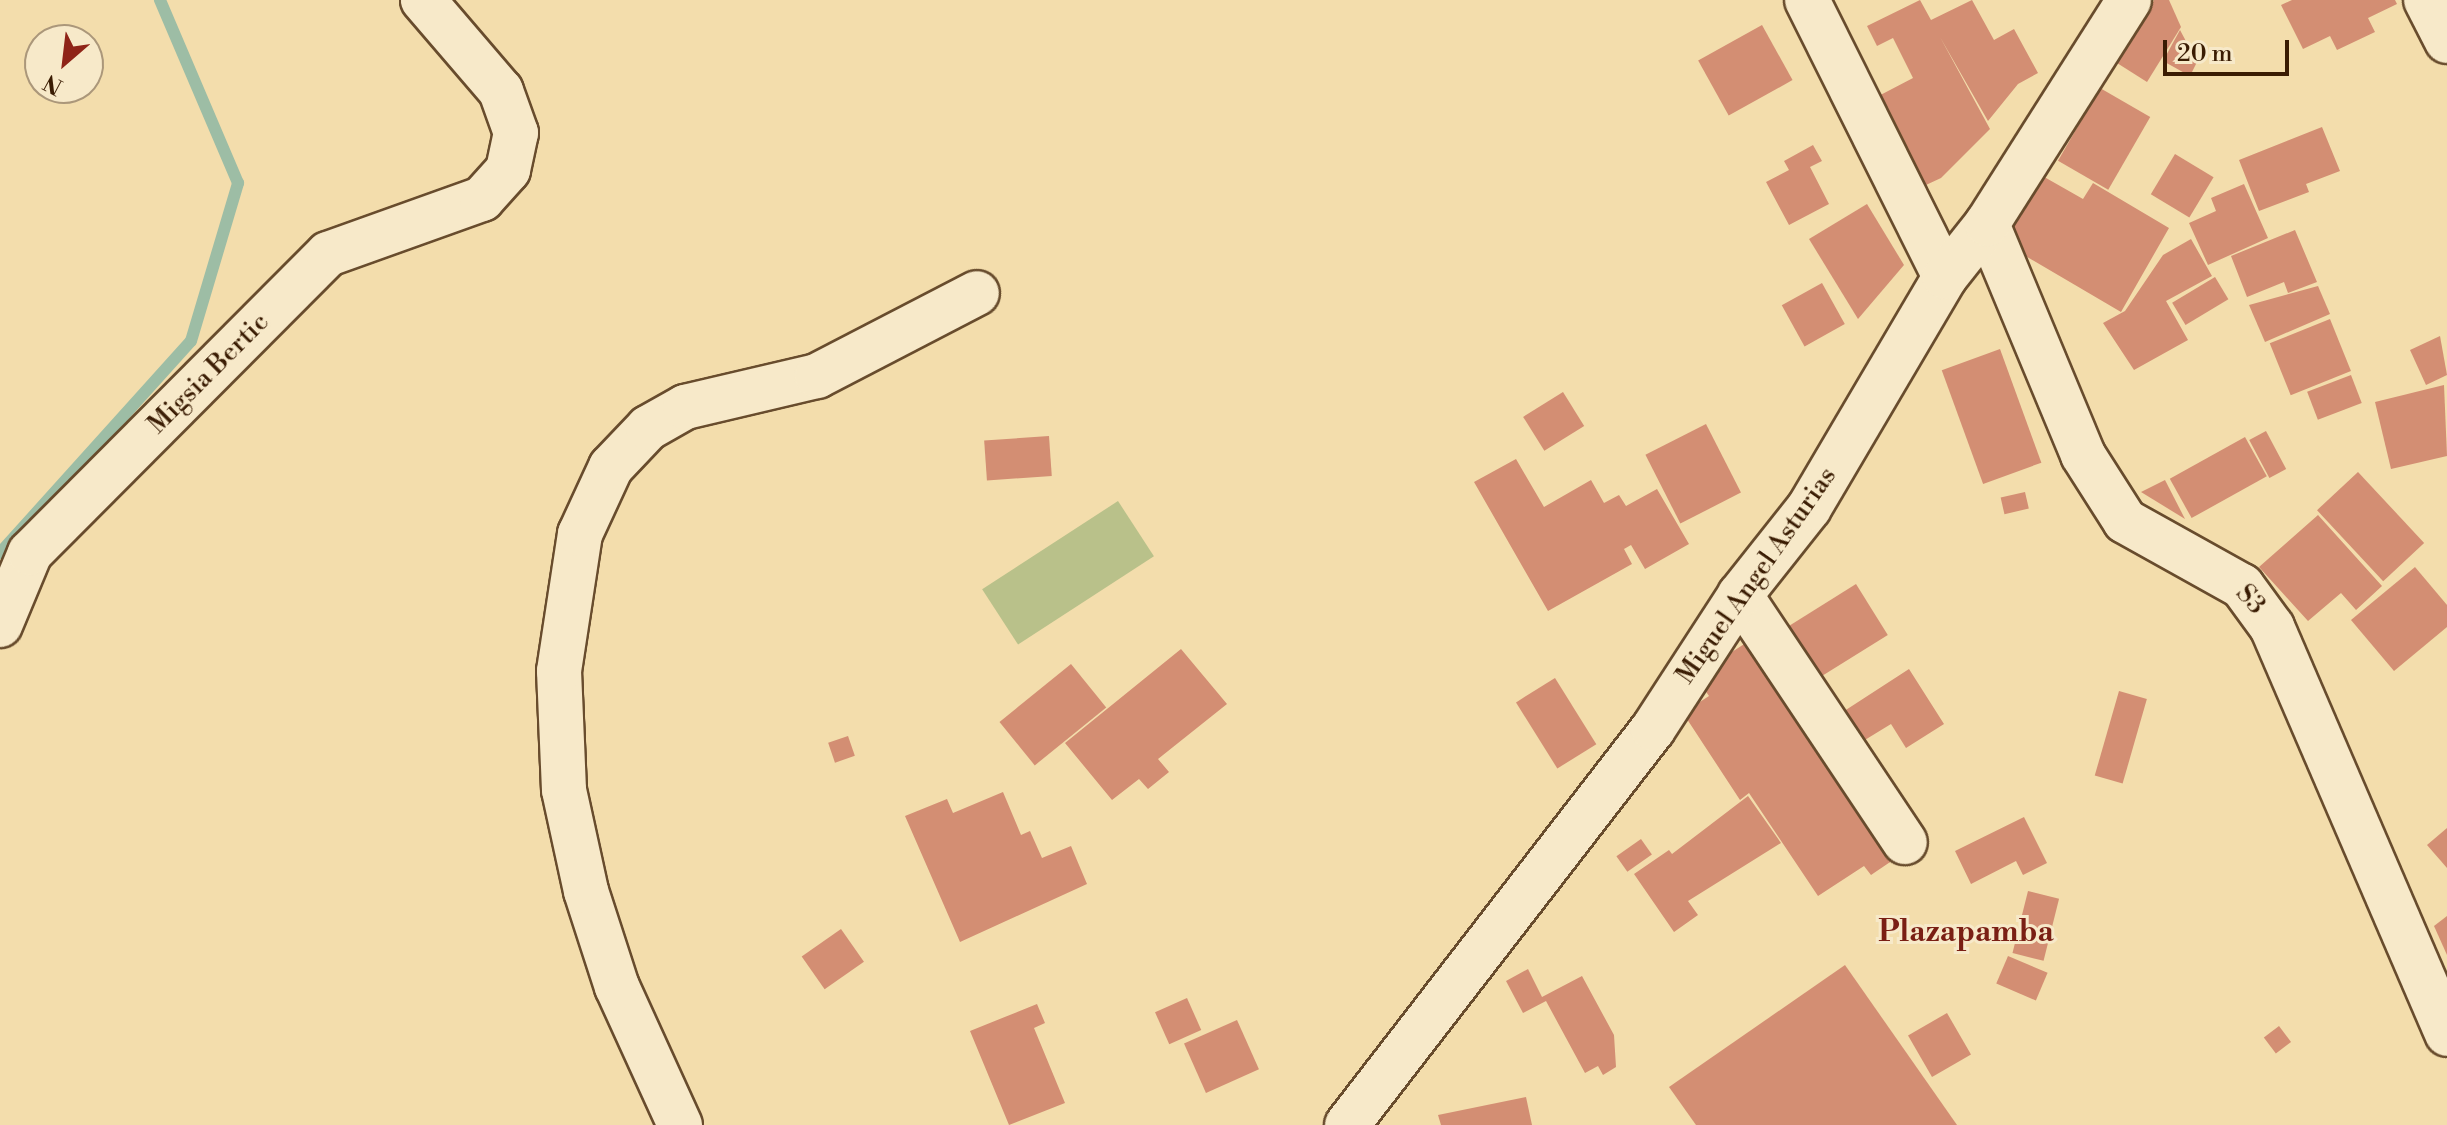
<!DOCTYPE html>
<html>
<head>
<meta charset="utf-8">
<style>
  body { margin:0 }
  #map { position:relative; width:2447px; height:1125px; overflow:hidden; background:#f3ddac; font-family:"Libre Bodoni",serif }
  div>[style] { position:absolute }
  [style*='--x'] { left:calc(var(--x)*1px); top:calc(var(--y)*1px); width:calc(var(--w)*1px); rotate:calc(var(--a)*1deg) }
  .green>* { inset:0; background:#b9c18a; transform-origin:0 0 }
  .stream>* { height:12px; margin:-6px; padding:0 6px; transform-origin:6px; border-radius:6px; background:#9dbda5 }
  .building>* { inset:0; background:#d38e73; transform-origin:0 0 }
  .roads { filter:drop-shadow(2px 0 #684c2d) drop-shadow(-2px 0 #684c2d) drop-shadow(0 2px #684c2d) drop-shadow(0 -2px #684c2d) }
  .street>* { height:44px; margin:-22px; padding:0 22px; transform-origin:22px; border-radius:22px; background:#f7e9c9 }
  span { translate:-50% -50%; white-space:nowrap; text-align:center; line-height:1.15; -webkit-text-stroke:6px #f7e9c9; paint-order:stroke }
  .street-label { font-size:26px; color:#3a1c03 }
  .quarter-label { font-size:30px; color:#7a1f14; font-weight:700 }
  .north { position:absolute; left:24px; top:24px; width:80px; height:80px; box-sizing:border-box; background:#f7e9c9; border:2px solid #ab977a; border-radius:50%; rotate:208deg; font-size:22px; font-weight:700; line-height:32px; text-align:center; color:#3a1c03 }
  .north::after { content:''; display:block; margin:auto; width:28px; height:36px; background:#8f2418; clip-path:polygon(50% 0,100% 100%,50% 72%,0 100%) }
  .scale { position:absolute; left:2163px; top:40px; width:126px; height:36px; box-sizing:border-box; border:4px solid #3a1c03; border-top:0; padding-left:10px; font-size:24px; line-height:28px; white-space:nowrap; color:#3a1c03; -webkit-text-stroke:6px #f7e9c9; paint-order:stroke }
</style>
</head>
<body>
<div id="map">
  <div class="green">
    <i style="left:1118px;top:501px;width:66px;height:162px;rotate:57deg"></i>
  </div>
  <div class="stream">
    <i style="--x:0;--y:553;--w:285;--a:-48"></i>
    <i style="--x:191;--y:341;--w:165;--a:-73.4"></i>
    <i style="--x:238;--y:183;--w:199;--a:-113.1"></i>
  </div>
  <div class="building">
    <i style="clip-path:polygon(1920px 0,1931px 20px,1972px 0,1994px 40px,2014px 29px,2038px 73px,2018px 84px,1988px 121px,1940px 37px,1990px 129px,1941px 178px,1913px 191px,1867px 102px,1913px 78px,1893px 38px,1877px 46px,1867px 26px)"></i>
    <i style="clip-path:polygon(2154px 0,2169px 0,2181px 27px,2147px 82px,2117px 63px)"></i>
    <i style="clip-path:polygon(2292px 0,2395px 0,2397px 4px,2368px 18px,2375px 32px,2337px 50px,2330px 36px,2303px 49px,2281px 5px)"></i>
    <i style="left:1762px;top:25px;width:63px;height:73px;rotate:61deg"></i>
    <i style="clip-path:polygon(2180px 30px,2197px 62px,2190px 76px,2163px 61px)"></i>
    <i style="left:2100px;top:88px;width:58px;height:84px;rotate:30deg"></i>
    <i style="clip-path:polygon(2322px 127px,2340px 171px,2306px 184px,2309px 192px,2259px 211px,2239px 160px)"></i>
    <i style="clip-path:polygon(1813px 145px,1822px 161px,1810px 167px,1829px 204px,1789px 225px,1766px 182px,1789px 170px,1784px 161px)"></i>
    <i style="left:2175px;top:154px;width:45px;height:47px;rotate:31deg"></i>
    <i style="clip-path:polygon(2039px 174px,2083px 199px,2093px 183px,2169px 228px,2121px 312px,2000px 241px)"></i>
    <i style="clip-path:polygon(2244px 184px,2268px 238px,2208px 265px,2189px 223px,2216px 211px,2211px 198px)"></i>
    <i style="clip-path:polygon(1867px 204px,1904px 265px,1858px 319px,1809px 239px)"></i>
    <i style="clip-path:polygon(2295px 230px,2317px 282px,2288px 293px,2284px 282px,2247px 297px,2231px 256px)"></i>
    <i style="clip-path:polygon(2191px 239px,2212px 276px,2166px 301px,2188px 340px,2134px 370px,2103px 323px,2125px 311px,2163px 255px)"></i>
    <i style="left:2215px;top:277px;width:26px;height:50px;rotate:59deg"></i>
    <i style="left:1822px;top:283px;width:47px;height:46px;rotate:61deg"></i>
    <i style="clip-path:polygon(2318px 286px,2330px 314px,2265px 342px,2249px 305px)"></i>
    <i style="left:2330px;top:319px;width:56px;height:65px;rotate:68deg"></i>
    <i style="clip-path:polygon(2440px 336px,2447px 375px,2426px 385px,2410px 350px)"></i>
    <i style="left:2000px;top:349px;width:121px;height:62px;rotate:70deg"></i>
    <i style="left:2351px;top:375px;width:30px;height:47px;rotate:69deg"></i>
    <i style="clip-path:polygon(2444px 385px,2447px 456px,2391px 469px,2375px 402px)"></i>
    <i style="left:1563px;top:392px;width:40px;height:47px;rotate:58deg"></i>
    <i style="left:1706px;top:424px;width:77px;height:68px;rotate:63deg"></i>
    <i style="left:2266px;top:431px;width:43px;height:19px;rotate:62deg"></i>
    <i style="left:1049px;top:436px;width:40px;height:65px;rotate:86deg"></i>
    <i style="left:2245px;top:437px;width:45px;height:86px;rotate:61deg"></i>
    <i style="clip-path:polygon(1516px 459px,1544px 507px,1591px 480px,1604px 503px,1619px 495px,1626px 506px,1657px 489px,1689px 544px,1645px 569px,1631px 545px,1624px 549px,1632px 564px,1548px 611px,1474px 482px)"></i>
    <i style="left:2358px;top:472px;width:97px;height:56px;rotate:47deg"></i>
    <i style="clip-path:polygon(2165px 480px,2185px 519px,2141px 492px)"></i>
    <i style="left:2025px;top:492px;width:17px;height:25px;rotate:77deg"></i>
    <i style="clip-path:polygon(2318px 515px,2382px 586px,2356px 610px,2341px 593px,2308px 621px,2259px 567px)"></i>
    <i style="clip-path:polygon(2415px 567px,2447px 605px,2447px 627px,2394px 671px,2351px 620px)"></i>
    <i style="left:1856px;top:584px;width:60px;height:81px;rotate:58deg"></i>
    <i style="clip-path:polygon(1755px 637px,1899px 856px,1871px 875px,1864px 866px,1818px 896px,1749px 793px,1740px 800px,1683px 713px,1709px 696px,1695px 676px)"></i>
    <i style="clip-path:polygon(1181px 649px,1227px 704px,1158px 759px,1169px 772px,1148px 789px,1139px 779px,1112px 800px,1065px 743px)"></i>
    <i style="left:1071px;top:664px;width:56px;height:92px;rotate:51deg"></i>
    <i style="clip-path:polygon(1909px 669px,1944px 724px,1906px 748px,1891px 724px,1855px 746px,1835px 717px)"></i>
    <i style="left:1555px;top:678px;width:78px;height:46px;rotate:58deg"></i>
    <i style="left:2119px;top:691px;width:29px;height:88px;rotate:16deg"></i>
    <i style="left:848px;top:736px;width:21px;height:21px;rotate:71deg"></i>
    <i style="clip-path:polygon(1003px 792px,1021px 835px,1030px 831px,1042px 858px,1071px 846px,1087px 884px,960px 942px,905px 816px,947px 799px,953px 813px)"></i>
    <i style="clip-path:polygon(1748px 796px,1781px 843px,1688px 901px,1698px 915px,1674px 932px,1634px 874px,1669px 850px,1672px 854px)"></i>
    <i style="clip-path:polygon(2024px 817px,2047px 863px,2023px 875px,2016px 861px,1971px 884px,1955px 851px)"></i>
    <i style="clip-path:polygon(2447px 828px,2447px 868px,2427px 845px)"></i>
    <i style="left:1641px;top:839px;width:19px;height:30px;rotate:55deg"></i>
    <i style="left:2028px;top:891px;width:32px;height:64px;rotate:14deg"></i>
    <i style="clip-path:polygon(2447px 916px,2447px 955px,2434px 926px)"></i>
    <i style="left:841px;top:929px;width:40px;height:48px;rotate:55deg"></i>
    <i style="left:2008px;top:956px;width:43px;height:30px;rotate:23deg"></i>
    <i style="clip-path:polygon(1845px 965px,1957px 1125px,1696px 1125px,1669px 1087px)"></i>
    <i style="clip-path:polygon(1528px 969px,1542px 997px,1582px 976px,1614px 1035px,1616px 1067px,1603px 1075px,1598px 1066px,1585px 1073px,1546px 1001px,1523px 1013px,1506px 981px)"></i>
    <i style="left:1187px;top:998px;width:35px;height:35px;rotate:66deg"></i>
    <i style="clip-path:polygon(1037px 1004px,1045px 1023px,1034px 1028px,1065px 1103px,1009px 1125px,970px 1031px)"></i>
    <i style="left:1947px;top:1013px;width:48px;height:45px;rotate:60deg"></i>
    <i style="left:1237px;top:1020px;width:54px;height:58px;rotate:66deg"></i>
    <i style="left:2279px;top:1026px;width:20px;height:19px;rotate:53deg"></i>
    <i style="clip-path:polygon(1526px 1097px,1532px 1125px,1441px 1125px,1438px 1115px)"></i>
  </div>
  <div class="roads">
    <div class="street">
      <i style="--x:1807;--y:0;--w:309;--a:63.5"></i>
      <i style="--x:2426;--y:0;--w:46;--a:62.9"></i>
      <i style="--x:1987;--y:224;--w:250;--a:67.4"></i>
      <i style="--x:2083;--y:455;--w:78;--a:57.5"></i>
      <i style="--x:2125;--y:521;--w:134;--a:29.1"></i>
      <i style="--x:2242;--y:586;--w:51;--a:53.8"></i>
      <i style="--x:2272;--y:627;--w:443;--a:66.7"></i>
      <i style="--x:1740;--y:595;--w:297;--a:56.3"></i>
      <i style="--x:0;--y:625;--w:78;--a:-67.4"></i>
      <i style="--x:30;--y:553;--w:422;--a:-45.1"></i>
      <i style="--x:328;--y:254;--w:164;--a:-19.7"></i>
      <i style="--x:482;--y:199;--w:39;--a:-48"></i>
      <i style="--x:508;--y:170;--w:38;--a:-78"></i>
      <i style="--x:516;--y:133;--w:45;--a:-109.7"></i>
      <i style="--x:501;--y:91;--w:120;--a:-130.6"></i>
      <i style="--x:680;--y:1125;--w:152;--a:-114.5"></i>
      <i style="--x:617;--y:987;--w:101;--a:-107.9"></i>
      <i style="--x:586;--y:891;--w:103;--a:-102.3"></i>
      <i style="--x:564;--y:790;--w:119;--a:-92.4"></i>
      <i style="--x:559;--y:671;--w:139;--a:-81.3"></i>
      <i style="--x:580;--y:534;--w:74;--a:-65.2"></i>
      <i style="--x:611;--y:467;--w:54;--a:-46.5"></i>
      <i style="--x:648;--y:428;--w:43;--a:-29.6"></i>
      <i style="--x:685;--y:407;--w:136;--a:-13.2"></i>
      <i style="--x:817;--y:376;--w:180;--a:-27.4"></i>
      <i style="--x:1347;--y:1125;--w:500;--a:-52.31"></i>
      <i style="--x:1653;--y:729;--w:160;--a:-57"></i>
      <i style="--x:1740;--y:595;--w:111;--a:-51.6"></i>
      <i style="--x:1809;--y:508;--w:268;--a:-59.5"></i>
      <i style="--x:1945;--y:277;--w:68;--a:-51.6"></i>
      <i style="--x:1987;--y:224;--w:265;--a:-57.6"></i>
    </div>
  </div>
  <div class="street-label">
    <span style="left:209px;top:374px;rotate:-45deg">Migsia Bertic</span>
    <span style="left:1757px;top:576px;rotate:-55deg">Miguel Angel Asturias</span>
    <span style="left:2250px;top:600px;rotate:48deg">S3</span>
  </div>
  <div class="quarter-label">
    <span style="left:1966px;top:932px">Plazapamba</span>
  </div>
  <div class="north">N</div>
  <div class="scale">20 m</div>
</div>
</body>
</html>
